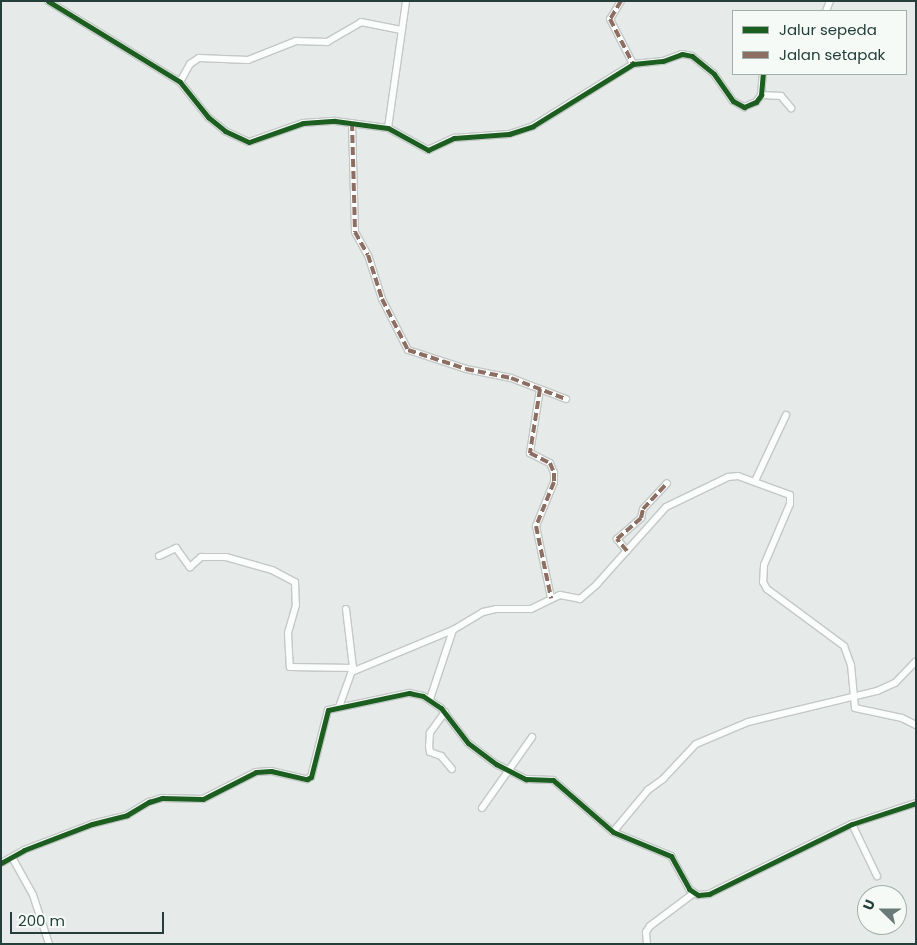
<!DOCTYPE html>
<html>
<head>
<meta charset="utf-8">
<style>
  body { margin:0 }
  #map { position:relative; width:917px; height:945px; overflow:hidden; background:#e6ebe9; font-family:Poppins,sans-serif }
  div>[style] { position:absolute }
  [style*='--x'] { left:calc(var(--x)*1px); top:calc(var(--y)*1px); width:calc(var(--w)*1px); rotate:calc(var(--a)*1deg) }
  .roads { filter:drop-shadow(1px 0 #c3c8c6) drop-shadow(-1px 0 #c3c8c6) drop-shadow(0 1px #c3c8c6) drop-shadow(0 -1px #c3c8c6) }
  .minor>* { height:6px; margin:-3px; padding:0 3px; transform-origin:3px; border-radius:3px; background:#fbfcfc }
  .quiet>* { height:4px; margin-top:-2px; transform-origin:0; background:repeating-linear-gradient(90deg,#8d6e63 0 8px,transparent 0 12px) }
  .cycleway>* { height:5px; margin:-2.5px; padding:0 2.5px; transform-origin:2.5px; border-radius:2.5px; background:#1b5e20 }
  span { translate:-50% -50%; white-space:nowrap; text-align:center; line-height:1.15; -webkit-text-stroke:4px #f5faf7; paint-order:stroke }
  .frame { position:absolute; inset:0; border:2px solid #243f39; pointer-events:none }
  .legend { position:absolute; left:732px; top:10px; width:175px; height:65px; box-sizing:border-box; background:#f5faf7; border:1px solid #a1afab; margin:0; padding:6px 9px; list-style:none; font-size:15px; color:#243f39 }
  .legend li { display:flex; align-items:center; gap:10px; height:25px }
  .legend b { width:25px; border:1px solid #a1afab }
  .north { position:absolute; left:857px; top:885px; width:50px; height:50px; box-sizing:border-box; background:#f5faf7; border:1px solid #a1afab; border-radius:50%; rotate:292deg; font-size:14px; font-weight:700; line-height:20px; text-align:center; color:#243f39 }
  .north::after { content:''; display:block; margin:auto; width:18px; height:22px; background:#687b77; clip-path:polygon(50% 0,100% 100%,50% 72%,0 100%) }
  .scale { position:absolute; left:10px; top:912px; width:154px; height:22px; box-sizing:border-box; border:2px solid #243f39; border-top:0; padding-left:6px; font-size:15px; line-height:18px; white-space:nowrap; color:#243f39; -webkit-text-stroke:4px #f5faf7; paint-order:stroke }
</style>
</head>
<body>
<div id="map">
  <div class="roads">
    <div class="minor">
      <i style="--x:48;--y:1;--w:155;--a:31.5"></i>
      <i style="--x:180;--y:82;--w:45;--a:51.3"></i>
      <i style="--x:208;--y:117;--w:22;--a:39"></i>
      <i style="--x:225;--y:131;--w:26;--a:25"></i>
      <i style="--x:249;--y:142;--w:57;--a:-19.4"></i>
      <i style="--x:303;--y:123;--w:32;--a:-4"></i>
      <i style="--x:335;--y:121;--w:53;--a:7.5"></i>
      <i style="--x:388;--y:128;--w:46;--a:28.8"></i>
      <i style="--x:428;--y:150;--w:29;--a:-25"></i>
      <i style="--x:454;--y:138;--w:55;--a:-4.2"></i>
      <i style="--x:509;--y:134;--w:25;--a:-18"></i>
      <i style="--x:533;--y:126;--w:118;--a:-31.8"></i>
      <i style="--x:633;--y:64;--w:30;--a:-6"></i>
      <i style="--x:663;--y:61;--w:20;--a:-20"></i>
      <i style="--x:682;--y:54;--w:10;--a:11"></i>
      <i style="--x:692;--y:56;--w:28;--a:39"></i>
      <i style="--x:714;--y:74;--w:33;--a:55"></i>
      <i style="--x:733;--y:101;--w:13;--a:29"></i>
      <i style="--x:744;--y:107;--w:13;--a:-23"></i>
      <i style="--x:756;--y:102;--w:9;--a:-54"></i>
      <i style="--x:761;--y:95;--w:21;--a:-85"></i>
      <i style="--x:621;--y:1;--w:21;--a:121"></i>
      <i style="--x:610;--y:19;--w:51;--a:62.9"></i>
      <i style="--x:826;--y:11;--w:11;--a:-68"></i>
      <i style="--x:180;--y:82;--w:21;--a:-61"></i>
      <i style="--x:190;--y:64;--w:11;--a:-34"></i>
      <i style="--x:199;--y:58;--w:49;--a:2.3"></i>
      <i style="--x:248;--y:60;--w:52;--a:-21.6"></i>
      <i style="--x:296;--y:41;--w:31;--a:2"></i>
      <i style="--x:327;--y:42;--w:39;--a:-30"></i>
      <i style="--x:361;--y:22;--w:41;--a:11.3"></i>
      <i style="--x:761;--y:95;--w:20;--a:3"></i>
      <i style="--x:781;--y:96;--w:16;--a:50"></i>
      <i style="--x:352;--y:123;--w:109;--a:88.4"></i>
      <i style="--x:355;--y:232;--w:26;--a:61"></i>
      <i style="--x:368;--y:255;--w:46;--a:72.3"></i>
      <i style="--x:382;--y:299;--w:57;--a:63"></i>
      <i style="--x:408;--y:350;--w:61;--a:18.1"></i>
      <i style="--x:466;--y:369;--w:46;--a:11.3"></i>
      <i style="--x:511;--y:378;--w:59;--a:20.9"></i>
      <i style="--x:388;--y:128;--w:128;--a:-81.9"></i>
      <i style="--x:540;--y:389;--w:65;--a:98.9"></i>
      <i style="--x:530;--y:453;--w:22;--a:27"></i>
      <i style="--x:550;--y:463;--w:11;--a:68"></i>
      <i style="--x:554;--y:473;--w:9;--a:90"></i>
      <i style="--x:554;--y:482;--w:48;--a:112.2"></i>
      <i style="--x:536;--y:526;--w:74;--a:78.2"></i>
      <i style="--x:755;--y:481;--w:73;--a:-64.8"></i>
      <i style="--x:627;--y:551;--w:16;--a:-130"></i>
      <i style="--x:617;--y:539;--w:32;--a:-41"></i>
      <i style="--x:641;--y:518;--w:9;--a:-77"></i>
      <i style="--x:643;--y:509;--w:35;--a:-47"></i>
      <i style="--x:159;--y:556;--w:19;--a:-25"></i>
      <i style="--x:176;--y:548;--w:24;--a:54"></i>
      <i style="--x:190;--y:567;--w:15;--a:-42"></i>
      <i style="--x:201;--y:557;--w:25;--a:0"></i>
      <i style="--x:226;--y:557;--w:48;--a:15.8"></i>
      <i style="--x:272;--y:570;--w:26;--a:28"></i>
      <i style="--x:295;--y:582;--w:23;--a:88"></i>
      <i style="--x:296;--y:605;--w:29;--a:106"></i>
      <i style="--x:288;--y:633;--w:34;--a:87"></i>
      <i style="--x:290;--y:667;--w:63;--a:0.9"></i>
      <i style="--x:353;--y:668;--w:41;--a:109.7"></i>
      <i style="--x:346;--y:609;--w:59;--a:83.2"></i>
      <i style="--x:354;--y:671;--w:107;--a:-22.5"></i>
      <i style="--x:430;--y:699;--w:73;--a:-71.6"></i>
      <i style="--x:453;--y:630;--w:35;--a:-31"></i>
      <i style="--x:483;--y:612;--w:13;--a:-13"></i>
      <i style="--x:496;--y:609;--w:35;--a:0"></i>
      <i style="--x:531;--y:609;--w:32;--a:-26"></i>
      <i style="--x:560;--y:595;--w:20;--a:11"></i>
      <i style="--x:580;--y:599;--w:23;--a:-41"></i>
      <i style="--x:597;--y:584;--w:103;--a:-48.1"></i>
      <i style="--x:666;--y:507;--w:69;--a:-25.8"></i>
      <i style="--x:728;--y:477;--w:10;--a:-6"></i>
      <i style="--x:738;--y:476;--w:55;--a:20.1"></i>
      <i style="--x:790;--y:495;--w:9;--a:90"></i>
      <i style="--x:790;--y:504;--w:66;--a:113.1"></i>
      <i style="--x:764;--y:565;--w:17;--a:93"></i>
      <i style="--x:763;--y:582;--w:8;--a:60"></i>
      <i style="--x:767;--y:589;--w:96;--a:36.5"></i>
      <i style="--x:844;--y:646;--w:20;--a:70"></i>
      <i style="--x:851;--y:665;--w:43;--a:84.7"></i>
      <i style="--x:855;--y:708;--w:48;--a:12"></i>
      <i style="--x:902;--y:718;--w:16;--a:27"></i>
      <i style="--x:445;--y:712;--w:26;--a:126"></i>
      <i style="--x:430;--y:733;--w:13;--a:94"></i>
      <i style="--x:429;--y:746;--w:6;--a:81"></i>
      <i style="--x:430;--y:752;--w:12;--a:20"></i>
      <i style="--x:441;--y:756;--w:17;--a:50"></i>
      <i style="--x:482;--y:808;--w:87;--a:-54.8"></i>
      <i style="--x:852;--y:824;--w:58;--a:64.3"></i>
      <i style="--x:613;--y:832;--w:55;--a:-50.2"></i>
      <i style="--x:648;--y:790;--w:19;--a:-36"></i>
      <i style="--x:663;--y:779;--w:48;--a:-46.7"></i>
      <i style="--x:696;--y:744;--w:56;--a:-22.9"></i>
      <i style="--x:748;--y:722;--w:133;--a:-13.5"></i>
      <i style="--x:877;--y:691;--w:20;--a:-24"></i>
      <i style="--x:895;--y:683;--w:30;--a:-46"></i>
      <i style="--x:13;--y:859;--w:41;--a:60.9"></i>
      <i style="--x:33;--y:895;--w:52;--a:71.9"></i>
      <i style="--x:1;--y:863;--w:26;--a:-29"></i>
      <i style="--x:24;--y:850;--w:73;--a:-20.9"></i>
      <i style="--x:92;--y:824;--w:36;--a:-14"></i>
      <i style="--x:127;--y:815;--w:26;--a:-31"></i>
      <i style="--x:149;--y:802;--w:14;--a:-17"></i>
      <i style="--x:162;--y:798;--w:41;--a:1.4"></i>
      <i style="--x:203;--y:799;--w:59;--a:-27"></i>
      <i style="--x:256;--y:772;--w:15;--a:-4"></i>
      <i style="--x:271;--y:771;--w:37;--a:13"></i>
      <i style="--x:307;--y:779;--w:4;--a:-27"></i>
      <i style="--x:311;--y:777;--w:69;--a:-75.8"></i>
      <i style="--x:328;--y:710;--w:83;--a:-11.9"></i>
      <i style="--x:409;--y:693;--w:14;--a:12"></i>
      <i style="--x:423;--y:696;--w:22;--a:34"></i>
      <i style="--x:441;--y:708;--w:44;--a:52.4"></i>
      <i style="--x:468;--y:743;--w:35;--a:37"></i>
      <i style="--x:496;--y:764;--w:34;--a:27"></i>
      <i style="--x:526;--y:779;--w:27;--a:2"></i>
      <i style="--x:553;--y:780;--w:79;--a:40.9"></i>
      <i style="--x:613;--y:832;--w:63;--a:22.5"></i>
      <i style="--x:671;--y:856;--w:38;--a:61"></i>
      <i style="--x:689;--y:889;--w:11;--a:34"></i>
      <i style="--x:698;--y:895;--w:11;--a:-5"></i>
      <i style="--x:709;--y:894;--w:159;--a:-26.1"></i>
      <i style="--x:852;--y:824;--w:67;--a:-18.2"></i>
      <i style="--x:647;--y:944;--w:12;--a:-95"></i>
      <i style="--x:646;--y:932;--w:7;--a:-56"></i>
      <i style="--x:650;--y:926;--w:55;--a:-36.9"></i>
    </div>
  </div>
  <div class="quiet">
    <i style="--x:621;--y:1;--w:21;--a:121"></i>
    <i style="--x:610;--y:19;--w:51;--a:62.9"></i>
    <i style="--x:352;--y:123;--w:109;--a:88.4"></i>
    <i style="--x:355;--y:232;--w:26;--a:61"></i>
    <i style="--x:368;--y:255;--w:46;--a:72.3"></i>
    <i style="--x:382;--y:299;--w:57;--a:63"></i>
    <i style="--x:408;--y:350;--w:61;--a:18.1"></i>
    <i style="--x:466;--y:369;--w:46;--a:11.3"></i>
    <i style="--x:511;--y:378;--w:59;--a:20.9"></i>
    <i style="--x:540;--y:389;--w:65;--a:98.9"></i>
    <i style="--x:530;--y:453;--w:22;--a:27"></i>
    <i style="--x:550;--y:463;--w:11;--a:68"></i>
    <i style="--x:554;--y:473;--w:9;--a:90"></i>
    <i style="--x:554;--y:482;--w:48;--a:112.2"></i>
    <i style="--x:536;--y:526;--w:74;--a:78.2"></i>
    <i style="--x:627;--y:551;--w:16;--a:-130"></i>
    <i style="--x:617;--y:539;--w:32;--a:-41"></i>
    <i style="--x:641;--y:518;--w:9;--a:-77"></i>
    <i style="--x:643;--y:509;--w:35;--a:-47"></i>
  </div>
  <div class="cycleway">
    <i style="--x:48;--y:1;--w:155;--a:31.5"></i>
    <i style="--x:180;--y:82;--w:45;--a:51.3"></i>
    <i style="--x:208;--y:117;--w:22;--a:39"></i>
    <i style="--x:225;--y:131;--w:26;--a:25"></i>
    <i style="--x:249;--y:142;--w:57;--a:-19.4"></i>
    <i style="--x:303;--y:123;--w:32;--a:-4"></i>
    <i style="--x:335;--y:121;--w:53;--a:7.5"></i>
    <i style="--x:388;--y:128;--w:46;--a:28.8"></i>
    <i style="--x:428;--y:150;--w:29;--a:-25"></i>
    <i style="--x:454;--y:138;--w:55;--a:-4.2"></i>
    <i style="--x:509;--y:134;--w:25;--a:-18"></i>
    <i style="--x:533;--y:126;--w:118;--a:-31.8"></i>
    <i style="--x:633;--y:64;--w:30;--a:-6"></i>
    <i style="--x:663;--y:61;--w:20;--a:-20"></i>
    <i style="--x:682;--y:54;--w:10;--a:11"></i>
    <i style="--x:692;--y:56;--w:28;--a:39"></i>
    <i style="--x:714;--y:74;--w:33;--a:55"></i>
    <i style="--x:733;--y:101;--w:13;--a:29"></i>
    <i style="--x:744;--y:107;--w:13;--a:-23"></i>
    <i style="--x:756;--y:102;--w:9;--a:-54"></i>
    <i style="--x:761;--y:95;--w:21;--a:-85"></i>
    <i style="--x:1;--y:863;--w:26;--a:-29"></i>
    <i style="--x:24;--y:850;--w:73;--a:-20.9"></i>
    <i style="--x:92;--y:824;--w:36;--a:-14"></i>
    <i style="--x:127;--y:815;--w:26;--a:-31"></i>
    <i style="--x:149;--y:802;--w:14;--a:-17"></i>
    <i style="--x:162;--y:798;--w:41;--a:1.4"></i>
    <i style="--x:203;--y:799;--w:59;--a:-27"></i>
    <i style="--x:256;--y:772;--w:15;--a:-4"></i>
    <i style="--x:271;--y:771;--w:37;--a:13"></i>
    <i style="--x:307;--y:779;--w:4;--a:-27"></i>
    <i style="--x:311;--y:777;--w:69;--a:-75.8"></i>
    <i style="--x:328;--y:710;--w:83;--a:-11.9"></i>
    <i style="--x:409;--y:693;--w:14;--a:12"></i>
    <i style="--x:423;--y:696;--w:22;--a:34"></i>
    <i style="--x:441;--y:708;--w:44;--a:52.4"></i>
    <i style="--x:468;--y:743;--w:35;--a:37"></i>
    <i style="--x:496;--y:764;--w:34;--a:27"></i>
    <i style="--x:526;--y:779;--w:27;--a:2"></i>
    <i style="--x:553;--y:780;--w:79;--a:40.9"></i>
    <i style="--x:613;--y:832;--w:63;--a:22.5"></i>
    <i style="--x:671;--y:856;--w:38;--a:61"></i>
    <i style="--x:689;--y:889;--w:11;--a:34"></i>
    <i style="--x:698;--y:895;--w:11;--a:-5"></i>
    <i style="--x:709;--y:894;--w:159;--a:-26.1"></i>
    <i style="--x:852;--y:824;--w:67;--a:-18.2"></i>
  </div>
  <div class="frame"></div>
  <ul class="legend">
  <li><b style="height:6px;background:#1b5e20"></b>Jalur sepeda</li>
  <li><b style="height:6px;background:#8d6e63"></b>Jalan setapak</li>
  </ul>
  <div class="north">U</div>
  <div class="scale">200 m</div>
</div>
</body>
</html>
